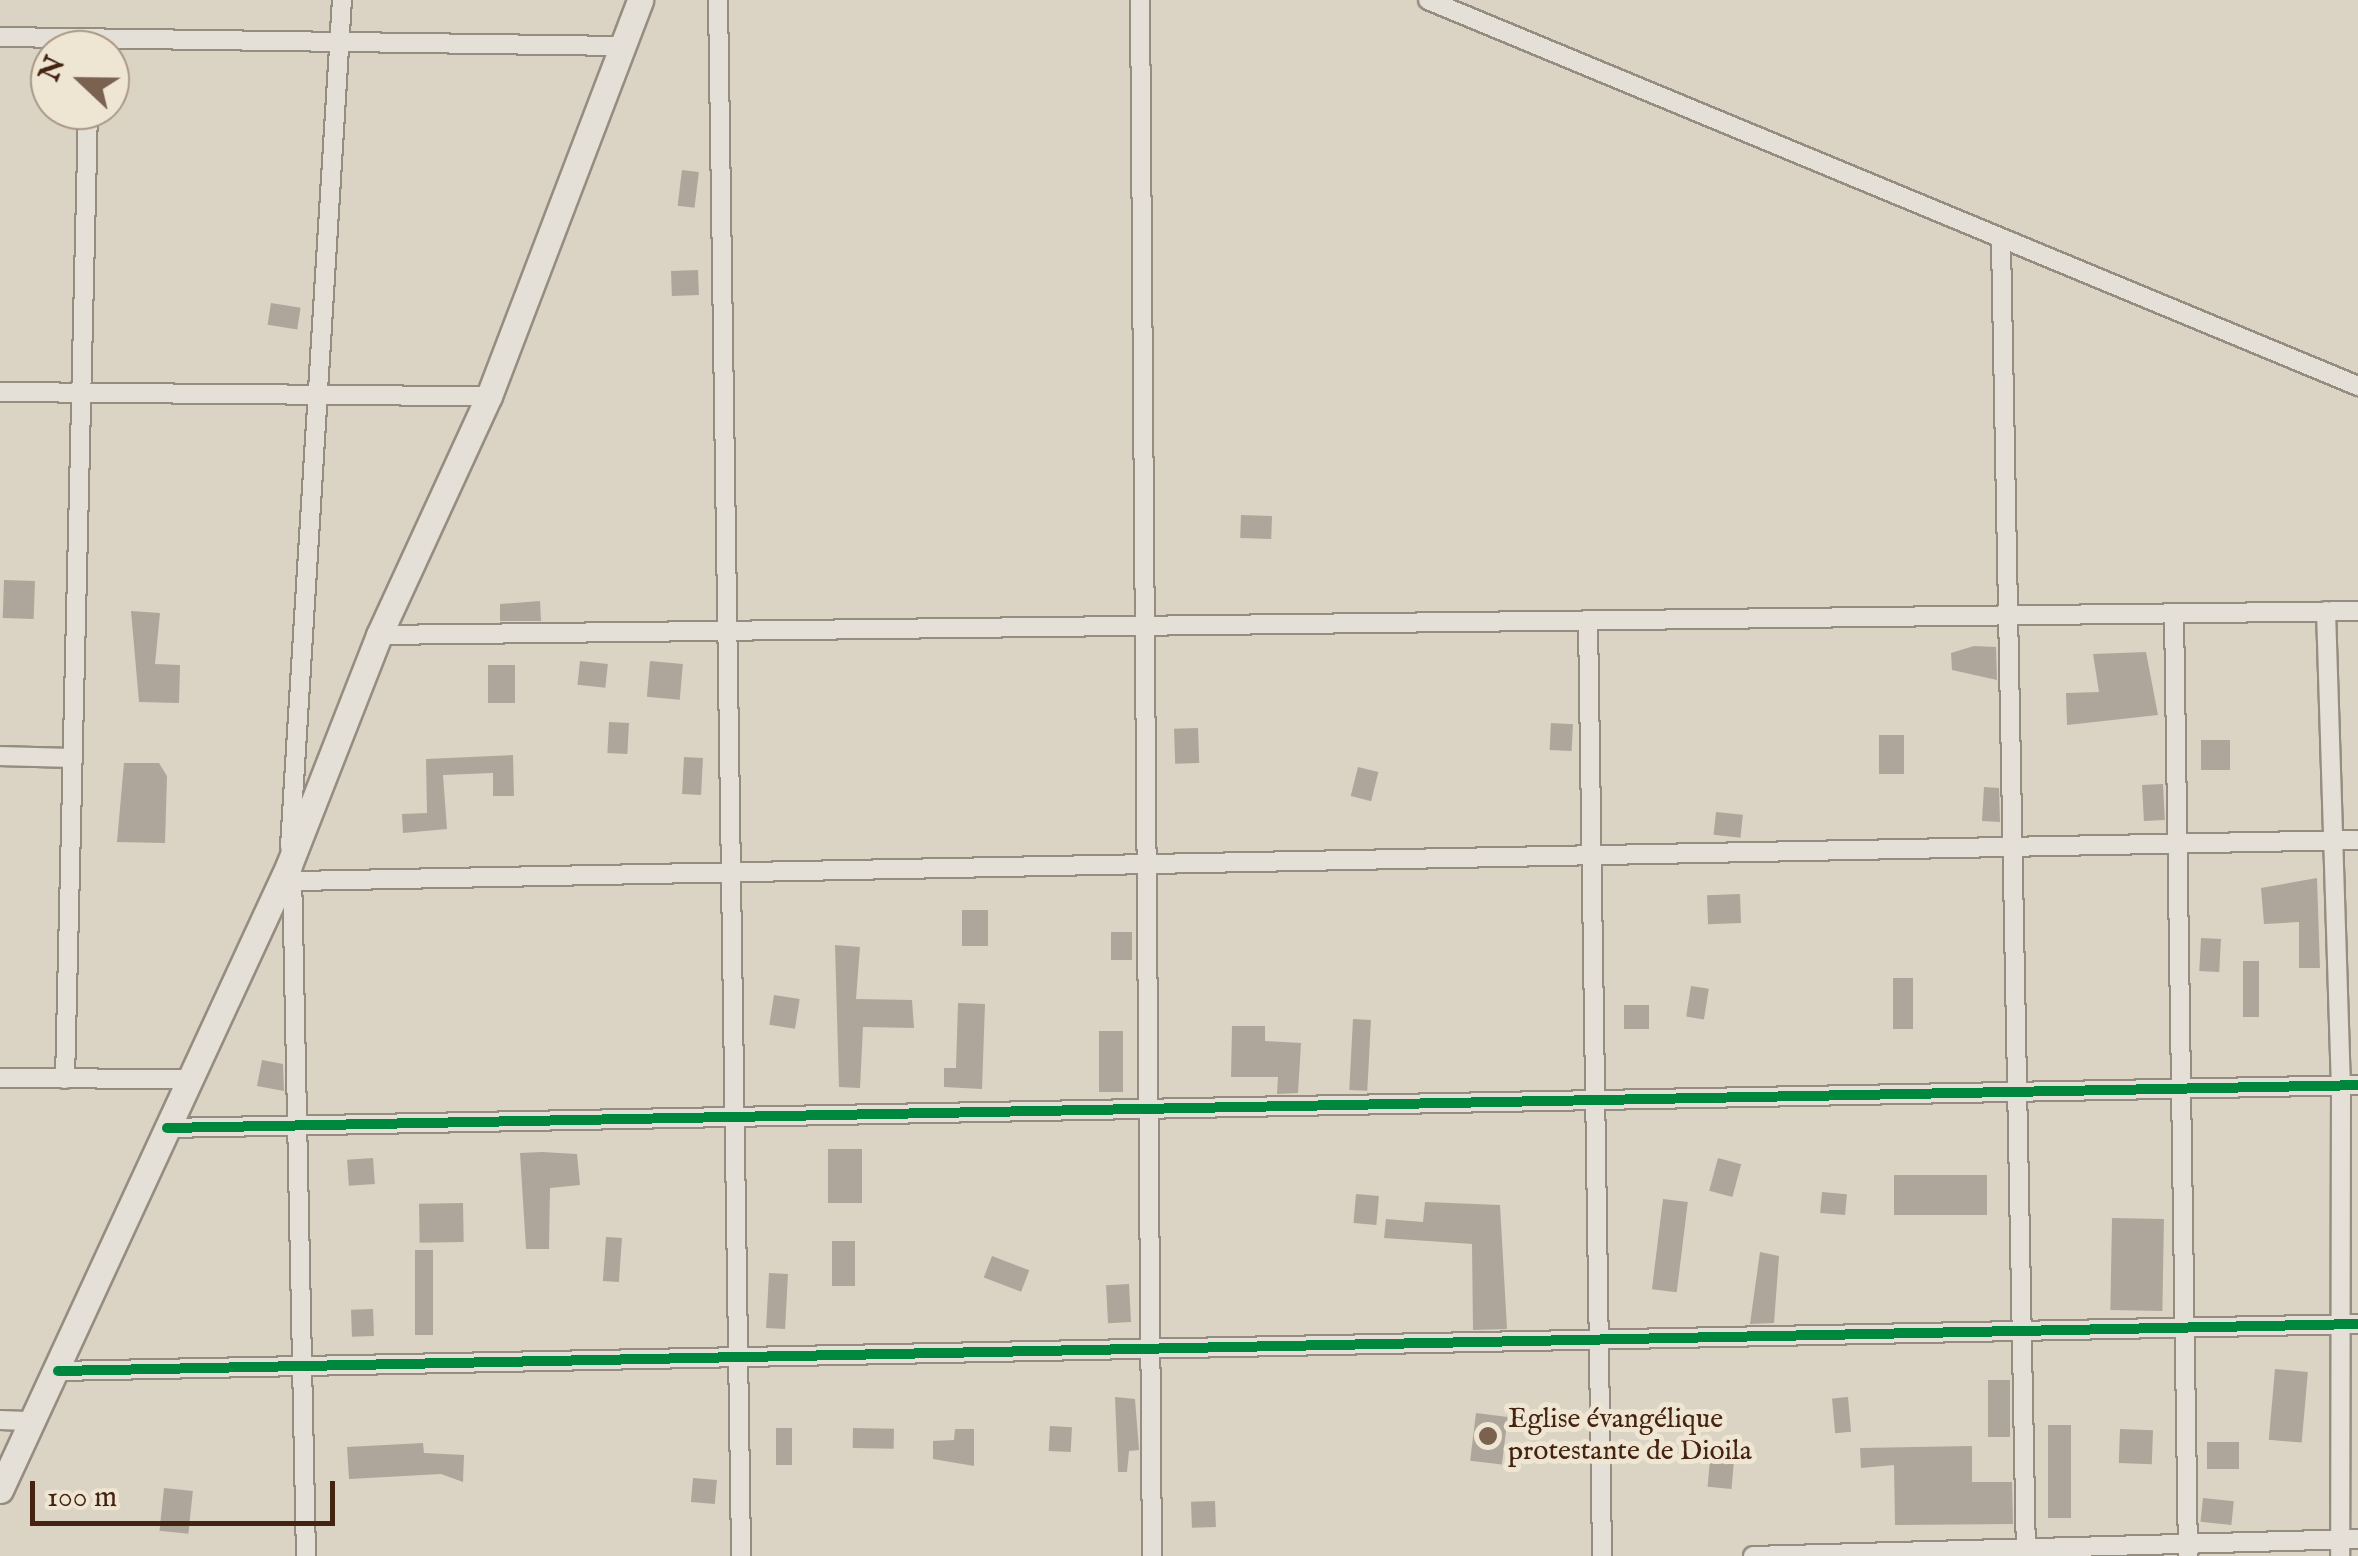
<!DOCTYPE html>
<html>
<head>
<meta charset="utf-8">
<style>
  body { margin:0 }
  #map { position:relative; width:2358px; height:1556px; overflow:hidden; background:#dbd4c4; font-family:"IM FELL English",serif }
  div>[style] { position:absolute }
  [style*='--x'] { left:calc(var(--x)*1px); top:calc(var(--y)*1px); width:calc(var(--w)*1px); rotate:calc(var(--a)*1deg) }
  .building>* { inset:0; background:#aea69a; transform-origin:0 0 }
  .roads { filter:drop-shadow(2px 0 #968d81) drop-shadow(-2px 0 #968d81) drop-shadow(0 2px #968d81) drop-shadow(0 -2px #968d81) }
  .street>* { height:18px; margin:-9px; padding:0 9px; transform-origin:9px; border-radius:9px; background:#e4e0d8 }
  .secondary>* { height:25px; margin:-12.5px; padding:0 12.5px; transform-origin:12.5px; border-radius:12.5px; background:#e4e0d8 }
  .cycleway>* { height:10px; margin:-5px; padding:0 5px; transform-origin:5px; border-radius:5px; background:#00873e }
  .dots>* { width:28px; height:28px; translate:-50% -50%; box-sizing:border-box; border:5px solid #eee5d2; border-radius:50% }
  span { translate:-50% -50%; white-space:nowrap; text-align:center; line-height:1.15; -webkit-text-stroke:10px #eee5d2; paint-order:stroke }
  .poi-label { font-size:28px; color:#452311 }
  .left { translate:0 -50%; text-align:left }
  .north { position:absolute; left:30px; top:30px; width:100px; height:100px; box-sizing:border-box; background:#eee5d2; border:2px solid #aa9785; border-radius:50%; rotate:292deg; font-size:28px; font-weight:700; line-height:40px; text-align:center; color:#452311 }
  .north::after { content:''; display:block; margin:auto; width:35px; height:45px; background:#7a6150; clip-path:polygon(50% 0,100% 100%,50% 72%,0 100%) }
  .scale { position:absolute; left:30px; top:1481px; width:305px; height:45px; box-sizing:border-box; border:5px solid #452311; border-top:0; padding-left:12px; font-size:30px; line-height:35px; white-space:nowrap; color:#452311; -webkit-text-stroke:8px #eee5d2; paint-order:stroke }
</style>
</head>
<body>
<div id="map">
  <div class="building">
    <i style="left:682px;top:170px;width:17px;height:36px;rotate:7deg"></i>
    <i style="left:698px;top:270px;width:25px;height:27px;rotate:88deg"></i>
    <i style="left:271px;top:303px;width:30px;height:22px;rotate:9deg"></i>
    <i style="left:1241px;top:515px;width:31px;height:23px;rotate:2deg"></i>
    <i style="left:4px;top:580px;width:31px;height:38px;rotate:2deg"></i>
    <i style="clip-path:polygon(540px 601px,541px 621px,500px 621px,500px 604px)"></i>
    <i style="clip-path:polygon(131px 611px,160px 613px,155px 664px,180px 665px,179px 703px,139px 702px)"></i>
    <i style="clip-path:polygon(1974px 646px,1996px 647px,1997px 680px,1952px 670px,1951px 653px)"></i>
    <i style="clip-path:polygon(2146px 652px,2158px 715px,2067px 725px,2066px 693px,2099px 692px,2093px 654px)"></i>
    <i style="left:580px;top:661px;width:28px;height:24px;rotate:6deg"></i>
    <i style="left:650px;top:661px;width:33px;height:36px;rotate:5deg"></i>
    <i style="left:488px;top:665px;width:27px;height:38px"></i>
    <i style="left:609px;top:722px;width:20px;height:31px;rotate:3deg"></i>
    <i style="left:1551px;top:723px;width:22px;height:27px;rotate:3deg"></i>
    <i style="left:1198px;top:728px;width:35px;height:24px;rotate:88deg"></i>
    <i style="left:1879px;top:735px;width:25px;height:39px"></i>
    <i style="left:2201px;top:740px;width:29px;height:30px"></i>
    <i style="clip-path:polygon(513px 755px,514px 796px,493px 796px,493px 773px,443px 775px,447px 829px,403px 833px,402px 814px,427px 813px,426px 759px)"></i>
    <i style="left:684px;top:757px;width:19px;height:37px;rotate:3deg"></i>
    <i style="clip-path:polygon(124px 763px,159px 763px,167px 776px,165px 843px,117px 842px)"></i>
    <i style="left:1358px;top:767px;width:21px;height:30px;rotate:14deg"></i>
    <i style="left:2163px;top:784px;width:36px;height:21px;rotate:87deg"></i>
    <i style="clip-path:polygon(1984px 787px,1999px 788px,2000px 822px,1982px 821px)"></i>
    <i style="left:1716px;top:812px;width:27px;height:23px;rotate:6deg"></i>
    <i style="clip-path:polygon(2317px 878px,2320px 968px,2299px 968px,2299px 922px,2264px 924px,2261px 888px)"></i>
    <i style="left:1740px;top:894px;width:29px;height:33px;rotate:88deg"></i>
    <i style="left:962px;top:910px;width:26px;height:36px"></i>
    <i style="left:1111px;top:932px;width:21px;height:28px"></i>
    <i style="left:2201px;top:938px;width:20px;height:33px;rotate:3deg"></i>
    <i style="clip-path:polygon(835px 945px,860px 947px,856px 999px,912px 1000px,914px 1028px,863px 1027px,860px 1088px,839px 1087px)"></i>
    <i style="left:2243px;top:961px;width:16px;height:56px"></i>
    <i style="left:1893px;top:978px;width:20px;height:51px"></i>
    <i style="left:1691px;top:986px;width:18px;height:31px;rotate:9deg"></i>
    <i style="left:774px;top:995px;width:26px;height:30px;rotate:9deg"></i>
    <i style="clip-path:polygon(958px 1003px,985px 1004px,982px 1089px,944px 1087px,944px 1068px,956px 1068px)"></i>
    <i style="left:1624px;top:1005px;width:25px;height:24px"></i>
    <i style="left:1353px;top:1019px;width:18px;height:71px;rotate:3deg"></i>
    <i style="clip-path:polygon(1232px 1026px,1265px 1026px,1265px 1041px,1301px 1043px,1298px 1093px,1277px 1094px,1278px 1077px,1231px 1077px)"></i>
    <i style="left:1099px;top:1031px;width:24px;height:61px"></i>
    <i style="clip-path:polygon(262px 1060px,283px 1064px,284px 1091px,257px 1086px)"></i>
    <i style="left:828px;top:1149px;width:34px;height:54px"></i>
    <i style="clip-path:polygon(542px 1152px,577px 1154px,580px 1185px,550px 1188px,549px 1249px,526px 1249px,520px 1153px)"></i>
    <i style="left:373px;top:1158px;width:26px;height:26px;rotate:86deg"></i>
    <i style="left:1718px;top:1158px;width:24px;height:34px;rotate:15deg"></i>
    <i style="left:1987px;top:1175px;width:40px;height:93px;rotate:90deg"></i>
    <i style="left:1822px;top:1192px;width:25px;height:21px;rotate:5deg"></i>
    <i style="left:1356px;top:1194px;width:23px;height:29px;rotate:5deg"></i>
    <i style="left:1663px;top:1199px;width:25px;height:91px;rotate:7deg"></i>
    <i style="clip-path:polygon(1425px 1202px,1500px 1205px,1507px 1329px,1473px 1330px,1472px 1244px,1384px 1238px,1386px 1219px,1423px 1222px)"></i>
    <i style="left:463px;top:1203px;width:39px;height:44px;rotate:89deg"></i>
    <i style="left:2112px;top:1218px;width:52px;height:92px;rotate:1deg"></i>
    <i style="left:606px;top:1237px;width:16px;height:44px;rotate:4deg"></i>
    <i style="left:832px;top:1241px;width:23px;height:45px"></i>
    <i style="left:415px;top:1250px;width:18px;height:85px"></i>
    <i style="clip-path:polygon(1760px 1252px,1779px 1256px,1774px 1323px,1750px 1324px)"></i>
    <i style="left:992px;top:1256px;width:40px;height:23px;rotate:21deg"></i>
    <i style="left:769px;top:1273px;width:19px;height:55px;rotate:3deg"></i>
    <i style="left:1129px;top:1284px;width:38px;height:23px;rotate:87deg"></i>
    <i style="left:373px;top:1309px;width:27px;height:22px;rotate:88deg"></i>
    <i style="left:2275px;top:1369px;width:33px;height:71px;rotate:5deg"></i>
    <i style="left:1988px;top:1380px;width:22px;height:57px"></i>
    <i style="clip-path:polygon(1115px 1397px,1135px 1399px,1139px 1450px,1129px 1451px,1127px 1472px,1118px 1472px)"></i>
    <i style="left:1848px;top:1397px;width:35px;height:16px;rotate:85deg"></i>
    <i style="left:1476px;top:1413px;width:32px;height:48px;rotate:7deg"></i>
    <i style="left:2048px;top:1425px;width:23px;height:93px"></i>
    <i style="left:1050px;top:1426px;width:22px;height:25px;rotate:3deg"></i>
    <i style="left:776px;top:1428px;width:16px;height:37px"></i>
    <i style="left:853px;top:1428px;width:41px;height:20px;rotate:1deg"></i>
    <i style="clip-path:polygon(955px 1429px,974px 1429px,974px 1466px,933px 1459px,933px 1441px,954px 1440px)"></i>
    <i style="left:2120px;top:1429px;width:33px;height:34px;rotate:2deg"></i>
    <i style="left:2207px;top:1442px;width:32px;height:27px"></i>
    <i style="clip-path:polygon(423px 1443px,424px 1453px,464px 1455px,463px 1482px,441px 1474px,349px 1479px,347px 1447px)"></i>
    <i style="clip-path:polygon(1972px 1446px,1972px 1482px,2012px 1482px,2013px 1524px,1895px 1525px,1894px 1465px,1861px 1468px,1860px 1448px)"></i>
    <i style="left:1711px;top:1448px;width:24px;height:39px;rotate:5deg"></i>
    <i style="left:693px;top:1478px;width:24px;height:24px;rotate:5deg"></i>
    <i style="left:164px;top:1488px;width:29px;height:43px;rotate:6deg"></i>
    <i style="left:2203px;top:1498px;width:31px;height:24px;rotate:6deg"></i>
    <i style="left:1215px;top:1501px;width:26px;height:24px;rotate:88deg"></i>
  </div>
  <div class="roads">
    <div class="street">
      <i style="--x:718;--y:0;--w:1556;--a:89.15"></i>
      <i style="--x:1140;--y:0;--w:1556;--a:89.56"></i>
      <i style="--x:1428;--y:0;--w:1007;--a:22.54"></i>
      <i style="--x:0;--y:37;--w:622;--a:0.83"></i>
      <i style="--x:2001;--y:242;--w:1314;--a:88.91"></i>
      <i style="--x:0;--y:392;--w:489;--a:0.5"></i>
      <i style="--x:2326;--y:611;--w:475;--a:88.2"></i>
      <i style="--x:2341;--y:1086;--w:470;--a:90.1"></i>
      <i style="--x:2174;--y:613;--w:943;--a:89.15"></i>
      <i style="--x:1588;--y:621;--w:935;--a:89.14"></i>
      <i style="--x:379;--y:635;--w:1979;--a:-0.69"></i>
      <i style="--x:0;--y:756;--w:73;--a:1.6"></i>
      <i style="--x:290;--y:847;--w:849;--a:-86.49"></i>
      <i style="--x:292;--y:872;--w:684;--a:88.83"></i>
      <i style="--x:296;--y:881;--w:2062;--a:-1.14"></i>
      <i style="--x:0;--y:1078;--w:190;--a:0.3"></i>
      <i style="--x:65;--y:1079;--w:969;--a:-88.64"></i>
      <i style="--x:167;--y:1128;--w:2191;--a:-1.12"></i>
      <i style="--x:58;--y:1371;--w:2300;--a:-1.17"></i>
      <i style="--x:0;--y:1420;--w:33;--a:2"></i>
      <i style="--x:1753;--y:1556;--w:605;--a:-1.61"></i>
    </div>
    <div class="secondary">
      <i style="--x:0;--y:1490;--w:689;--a:-65.18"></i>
      <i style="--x:289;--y:865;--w:247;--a:-68.6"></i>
      <i style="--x:379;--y:635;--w:263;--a:-65.3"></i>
      <i style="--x:489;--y:396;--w:424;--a:-69.1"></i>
    </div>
  </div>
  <div class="cycleway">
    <i style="--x:167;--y:1128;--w:2191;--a:-1.12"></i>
    <i style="--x:58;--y:1371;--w:2300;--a:-1.17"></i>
  </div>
  <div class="dots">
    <i style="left:1488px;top:1436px;background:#7a6150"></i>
  </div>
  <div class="poi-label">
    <span class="left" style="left:1508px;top:1436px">Eglise évangélique<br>protestante de Dioila</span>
  </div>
  <div class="north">N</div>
  <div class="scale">100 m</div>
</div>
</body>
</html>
